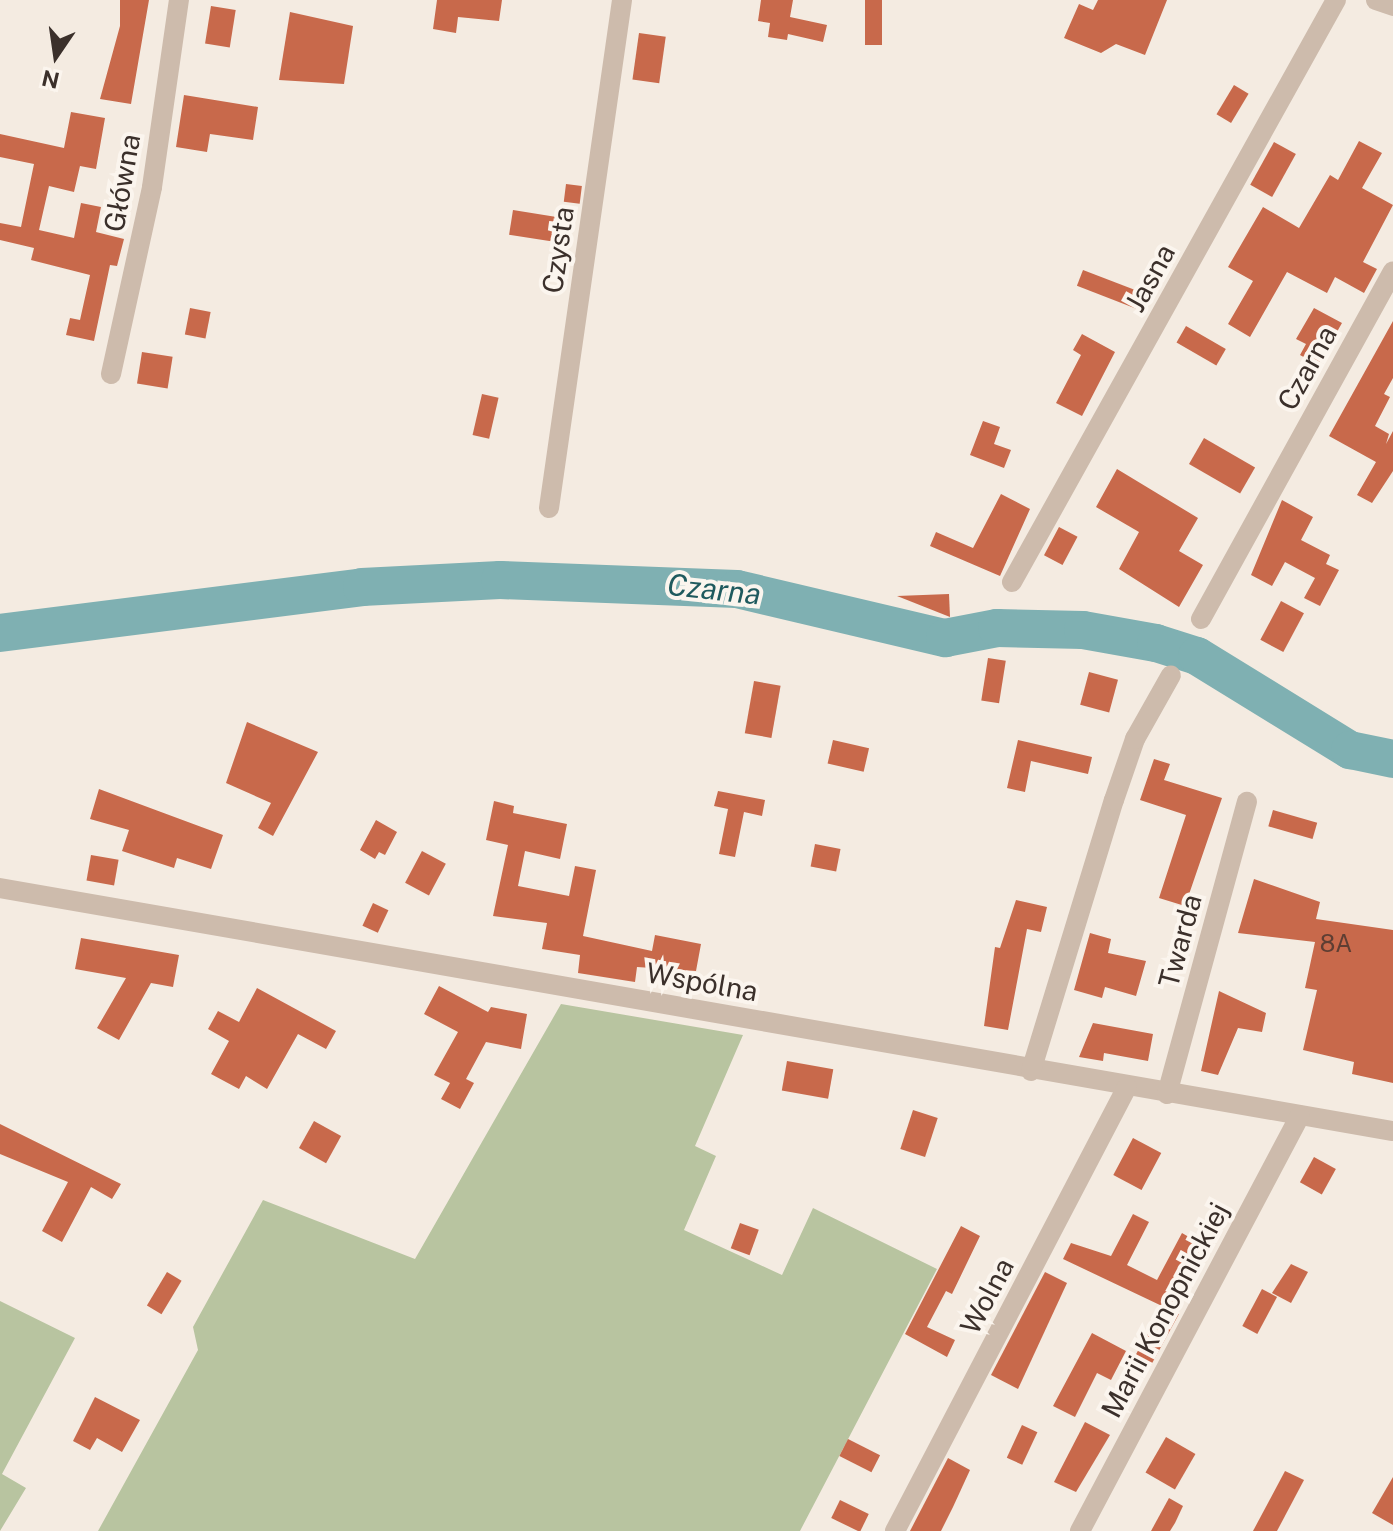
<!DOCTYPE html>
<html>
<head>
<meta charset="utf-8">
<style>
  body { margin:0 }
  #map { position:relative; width:1393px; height:1531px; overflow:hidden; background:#f4ebe1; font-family:"Public Sans",sans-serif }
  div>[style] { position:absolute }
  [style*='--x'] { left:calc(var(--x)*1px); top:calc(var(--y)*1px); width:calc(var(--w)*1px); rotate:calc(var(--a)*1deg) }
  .green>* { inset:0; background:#b8c4a0 }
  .river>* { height:38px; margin:-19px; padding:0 19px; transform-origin:19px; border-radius:19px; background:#7fb0b2 }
  .building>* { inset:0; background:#c8694b; transform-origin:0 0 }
  .minor>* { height:20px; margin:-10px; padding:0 10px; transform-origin:10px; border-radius:10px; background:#cdbbac }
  span { translate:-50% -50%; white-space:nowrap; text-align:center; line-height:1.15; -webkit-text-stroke:8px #fbf5ee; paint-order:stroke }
  .number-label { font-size:24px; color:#5e3e33 }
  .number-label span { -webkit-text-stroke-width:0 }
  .street-label { font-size:28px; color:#3b302b }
  .water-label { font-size:30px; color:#1f5a5e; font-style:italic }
  .north { position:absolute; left:16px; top:16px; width:80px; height:80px; -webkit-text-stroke:6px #fbf5ee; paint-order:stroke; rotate:193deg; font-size:22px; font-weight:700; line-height:32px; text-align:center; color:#3b302b }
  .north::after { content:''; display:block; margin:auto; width:28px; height:36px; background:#3b302b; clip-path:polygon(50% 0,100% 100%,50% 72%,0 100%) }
</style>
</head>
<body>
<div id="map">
  <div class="green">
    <i style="clip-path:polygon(561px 1004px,743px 1035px,695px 1146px,716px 1156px,684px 1230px,782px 1275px,813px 1208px,937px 1269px,800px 1531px,98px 1531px,198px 1350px,193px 1327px,263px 1200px,415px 1259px)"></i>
    <i style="clip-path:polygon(0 1301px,75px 1338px,2px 1474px,26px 1488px,0 1531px)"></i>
  </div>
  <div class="river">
    <i style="--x:0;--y:633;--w:365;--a:-7.2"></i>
    <i style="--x:362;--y:587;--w:138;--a:-2.9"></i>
    <i style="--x:500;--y:580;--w:237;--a:2.2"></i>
    <i style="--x:737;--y:589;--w:214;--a:13.3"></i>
    <i style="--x:945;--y:638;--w:53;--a:-10.9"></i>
    <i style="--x:997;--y:628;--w:86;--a:1.3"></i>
    <i style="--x:1083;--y:630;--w:74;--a:10.1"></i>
    <i style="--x:1156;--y:643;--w:43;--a:17.6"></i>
    <i style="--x:1197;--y:656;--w:180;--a:31.6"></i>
    <i style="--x:1350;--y:750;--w:44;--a:11.8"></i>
  </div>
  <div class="building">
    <i style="clip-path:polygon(120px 0,149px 0,131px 104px,100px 99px,120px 26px)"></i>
    <i style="clip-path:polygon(437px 0,502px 0,499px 21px,458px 17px,456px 33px,433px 29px)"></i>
    <i style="clip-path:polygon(761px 0,793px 0,790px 17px,827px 25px,823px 42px,788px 34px,787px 40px,768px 37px,770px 23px,758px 21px)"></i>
    <i style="left:865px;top:0;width:17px;height:45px"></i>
    <i style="clip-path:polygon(1098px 0,1167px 0,1145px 55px,1116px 44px,1101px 53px,1064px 38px,1079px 4px,1093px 10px)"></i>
    <i style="left:211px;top:6px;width:25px;height:38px;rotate:9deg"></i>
    <i style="clip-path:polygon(290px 12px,353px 26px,344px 84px,279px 80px)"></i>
    <i style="left:639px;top:33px;width:27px;height:47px;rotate:8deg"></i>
    <i style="left:1234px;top:85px;width:17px;height:34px;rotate:31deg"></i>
    <i style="clip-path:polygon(184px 95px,258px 107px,253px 140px,210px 134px,207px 152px,176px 147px)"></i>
    <i style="clip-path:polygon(71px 112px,105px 118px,96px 169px,80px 166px,74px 192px,49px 186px,39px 230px,74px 238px,81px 203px,101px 207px,96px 232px,124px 239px,117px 266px,110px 265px,94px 341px,66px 335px,70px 318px,80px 320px,90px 275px,31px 260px,34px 248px,0 240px,0 223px,21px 227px,34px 164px,0 157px,0 134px,64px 148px)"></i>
    <i style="clip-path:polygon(1359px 141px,1382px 153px,1362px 188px,1393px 205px,1363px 262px,1377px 269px,1364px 293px,1335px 277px,1327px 293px,1287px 272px,1250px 337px,1228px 324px,1253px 281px,1228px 267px,1263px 207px,1299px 228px,1330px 175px,1338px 180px)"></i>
    <i style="left:1274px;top:142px;width:25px;height:49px;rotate:29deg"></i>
    <i style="left:566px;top:184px;width:16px;height:18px;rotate:7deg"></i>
    <i style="left:513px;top:210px;width:44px;height:25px;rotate:9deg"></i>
    <i style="left:1083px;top:270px;width:67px;height:17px;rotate:21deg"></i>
    <i style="left:190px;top:308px;width:21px;height:27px;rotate:11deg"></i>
    <i style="clip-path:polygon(1314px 308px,1342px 323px,1318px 365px,1300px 355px,1306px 344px,1296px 339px)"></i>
    <i style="clip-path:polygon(1393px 321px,1393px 378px,1384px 394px,1390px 397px,1375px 426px,1389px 434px,1386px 444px,1393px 431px,1393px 471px,1372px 503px,1357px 495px,1376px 462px,1329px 436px)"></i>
    <i style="left:1186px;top:326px;width:46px;height:19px;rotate:30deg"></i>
    <i style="clip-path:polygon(1082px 334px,1115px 352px,1082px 416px,1056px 403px,1081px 355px,1073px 350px)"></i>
    <i style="left:142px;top:352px;width:31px;height:32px;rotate:9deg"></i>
    <i style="left:482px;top:394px;width:17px;height:42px;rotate:13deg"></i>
    <i style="clip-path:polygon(983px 421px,1000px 427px,994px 444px,1011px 450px,1004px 468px,970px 455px)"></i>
    <i style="left:1204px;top:438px;width:59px;height:30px;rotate:30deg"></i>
    <i style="clip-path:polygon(1117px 469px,1198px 518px,1179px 551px,1203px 565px,1179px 607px,1119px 569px,1139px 532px,1096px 507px)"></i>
    <i style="clip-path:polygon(1001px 494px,1030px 509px,1000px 576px,930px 546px,936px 532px,973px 548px)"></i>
    <i style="clip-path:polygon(1282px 500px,1313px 517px,1301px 540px,1330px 555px,1326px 564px,1339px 570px,1320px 606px,1304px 598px,1315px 578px,1285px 562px,1272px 586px,1251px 575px)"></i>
    <i style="left:1059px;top:527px;width:21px;height:32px;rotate:28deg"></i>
    <i style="clip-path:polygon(949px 594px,950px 617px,897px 596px)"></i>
    <i style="left:1281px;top:601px;width:26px;height:44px;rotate:28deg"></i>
    <i style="left:988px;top:658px;width:18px;height:43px;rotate:9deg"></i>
    <i style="left:1089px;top:672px;width:30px;height:34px;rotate:15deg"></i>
    <i style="left:754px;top:681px;width:27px;height:53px;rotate:10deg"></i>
    <i style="clip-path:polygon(247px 722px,318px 752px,273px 836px,258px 828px,271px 803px,226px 783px)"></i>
    <i style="left:833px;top:740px;width:37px;height:24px;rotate:13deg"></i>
    <i style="clip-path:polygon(1018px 740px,1092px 757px,1088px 774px,1031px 761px,1025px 792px,1007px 788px)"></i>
    <i style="clip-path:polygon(1154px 759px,1170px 764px,1164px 780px,1222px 798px,1185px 906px,1159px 898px,1186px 815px,1140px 800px)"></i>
    <i style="clip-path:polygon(99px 789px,223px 835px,211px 869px,177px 858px,174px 868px,122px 851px,129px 830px,90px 819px)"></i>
    <i style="clip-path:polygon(718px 791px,765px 800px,762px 816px,744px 812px,735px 857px,719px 854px,728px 809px,714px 806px)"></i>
    <i style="clip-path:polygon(494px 801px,514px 806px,513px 813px,567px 824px,560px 859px,525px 851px,518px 886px,569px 896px,575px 866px,596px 870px,583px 936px,652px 951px,655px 935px,701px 944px,696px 971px,637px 967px,635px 982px,578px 973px,580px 955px,542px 949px,547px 923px,493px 916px,508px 845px,486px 840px)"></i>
    <i style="left:1273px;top:810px;width:46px;height:17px;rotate:16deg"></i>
    <i style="clip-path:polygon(376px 820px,397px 832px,385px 855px,379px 852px,375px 859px,360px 850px)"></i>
    <i style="left:815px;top:844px;width:26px;height:23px;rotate:11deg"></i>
    <i style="left:422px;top:851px;width:27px;height:36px;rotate:28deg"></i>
    <i style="left:91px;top:855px;width:28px;height:26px;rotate:10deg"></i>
    <i style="clip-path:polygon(1254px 879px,1320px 902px,1316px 919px,1393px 930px,1393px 1083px,1352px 1074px,1354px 1062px,1303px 1050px,1317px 990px,1305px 988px,1315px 942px,1238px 933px)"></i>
    <i style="clip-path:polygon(1016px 900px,1047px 907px,1041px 932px,1027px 929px,1008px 1030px,984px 1026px,995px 947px,1000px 948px)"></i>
    <i style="left:373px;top:903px;width:17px;height:25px;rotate:25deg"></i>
    <i style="clip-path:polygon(1090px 933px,1111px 939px,1108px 953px,1146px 961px,1136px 996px,1105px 987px,1102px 998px,1074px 990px)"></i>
    <i style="clip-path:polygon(81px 938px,179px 955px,173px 987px,151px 983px,119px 1040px,97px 1028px,126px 978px,75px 969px)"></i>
    <i style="clip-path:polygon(439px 986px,488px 1012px,491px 1007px,527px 1014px,521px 1049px,486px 1042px,466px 1079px,474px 1083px,460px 1109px,441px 1099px,450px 1083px,434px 1075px,458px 1032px,424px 1014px)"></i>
    <i style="clip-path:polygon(257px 988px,336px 1031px,326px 1049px,298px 1034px,267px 1089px,246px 1076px,239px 1089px,211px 1074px,229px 1041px,208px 1029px,218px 1011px,239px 1022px)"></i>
    <i style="clip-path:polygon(1219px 991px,1266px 1013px,1262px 1032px,1238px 1028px,1218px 1075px,1201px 1071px)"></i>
    <i style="clip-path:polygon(1093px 1023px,1153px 1034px,1148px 1061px,1104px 1053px,1103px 1061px,1079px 1057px)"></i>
    <i style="left:787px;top:1061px;width:47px;height:30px;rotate:10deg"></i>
    <i style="left:913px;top:1110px;width:26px;height:41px;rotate:18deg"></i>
    <i style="left:314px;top:1121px;width:31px;height:31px;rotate:29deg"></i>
    <i style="clip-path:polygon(0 1124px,121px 1184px,112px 1199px,91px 1187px,62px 1242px,42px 1231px,68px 1182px,0 1154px)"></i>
    <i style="left:1133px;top:1138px;width:32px;height:42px;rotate:28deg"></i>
    <i style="left:1314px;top:1157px;width:25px;height:29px;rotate:29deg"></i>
    <i style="clip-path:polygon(1133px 1214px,1149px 1222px,1127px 1265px,1157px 1280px,1182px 1233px,1194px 1240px,1203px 1225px,1220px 1232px,1200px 1269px,1191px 1264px,1170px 1309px,1179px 1314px,1150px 1367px,1134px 1358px,1162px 1306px,1063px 1259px,1071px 1243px,1111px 1256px)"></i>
    <i style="left:740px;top:1223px;width:20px;height:27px;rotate:20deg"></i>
    <i style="clip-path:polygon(961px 1226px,980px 1236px,952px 1294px,946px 1291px,927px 1327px,955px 1340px,947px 1357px,905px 1334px)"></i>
    <i style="clip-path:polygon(1291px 1264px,1308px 1272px,1291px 1303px,1272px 1293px)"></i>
    <i style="left:167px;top:1272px;width:17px;height:39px;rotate:31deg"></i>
    <i style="clip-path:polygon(1045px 1272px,1067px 1283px,1018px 1389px,991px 1375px)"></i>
    <i style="left:1262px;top:1289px;width:17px;height:42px;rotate:28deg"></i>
    <i style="clip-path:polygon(1092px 1333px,1126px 1351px,1111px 1380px,1097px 1373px,1075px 1417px,1053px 1406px)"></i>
    <i style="clip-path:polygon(95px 1397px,140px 1420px,122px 1452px,97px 1438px,90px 1450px,73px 1441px)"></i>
    <i style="clip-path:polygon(1085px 1422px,1110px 1435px,1076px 1492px,1054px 1482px)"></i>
    <i style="left:1022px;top:1425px;width:17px;height:36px;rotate:25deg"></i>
    <i style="left:1166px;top:1437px;width:34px;height:41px;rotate:30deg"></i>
    <i style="left:848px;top:1439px;width:36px;height:19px;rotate:27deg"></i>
    <i style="clip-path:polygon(948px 1458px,970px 1470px,953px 1507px,941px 1531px,910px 1531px)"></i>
    <i style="clip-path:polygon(1285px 1471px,1304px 1480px,1277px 1531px,1253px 1531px)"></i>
    <i style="clip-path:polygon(1393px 1477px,1393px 1525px,1372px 1513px)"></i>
    <i style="clip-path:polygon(1169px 1498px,1183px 1506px,1175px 1523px,1170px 1531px,1151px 1531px)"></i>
    <i style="left:840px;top:1500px;width:32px;height:20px;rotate:26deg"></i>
  </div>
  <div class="minor">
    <i style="--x:1376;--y:0;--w:18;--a:19"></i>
    <i style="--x:111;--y:374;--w:191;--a:-77.6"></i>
    <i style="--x:152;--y:187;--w:189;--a:-81.8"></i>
    <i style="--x:549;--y:508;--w:513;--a:-81.82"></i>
    <i style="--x:1012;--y:582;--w:666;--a:-60.9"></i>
    <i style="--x:1201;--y:619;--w:397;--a:-61.1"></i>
    <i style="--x:0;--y:888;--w:1414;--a:9.9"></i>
    <i style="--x:1031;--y:1071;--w:283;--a:-73"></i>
    <i style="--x:1114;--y:800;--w:65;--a:-71"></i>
    <i style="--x:1135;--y:739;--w:73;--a:-60.6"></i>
    <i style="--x:1167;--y:1094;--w:303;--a:-74.7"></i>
    <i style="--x:895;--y:1531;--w:501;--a:-62.41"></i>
    <i style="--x:1080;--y:1531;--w:470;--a:-62.1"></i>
  </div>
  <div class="number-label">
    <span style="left:1336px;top:944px">8A</span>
  </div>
  <div class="street-label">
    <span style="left:122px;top:183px;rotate:-80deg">Główna</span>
    <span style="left:558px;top:250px;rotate:-82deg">Czysta</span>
    <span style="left:1150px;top:278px;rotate:-61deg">Jasna</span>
    <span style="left:1307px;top:368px;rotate:-61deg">Czarna</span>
    <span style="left:1180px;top:941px;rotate:-75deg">Twarda</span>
    <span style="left:702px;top:982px;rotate:10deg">Wspólna</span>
    <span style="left:987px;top:1296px;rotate:-62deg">Wolna</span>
    <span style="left:1165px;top:1310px;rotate:-62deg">Marii Konopnickiej</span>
  </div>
  <div class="water-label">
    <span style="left:714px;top:589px;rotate:6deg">Czarna</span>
  </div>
  <div class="north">N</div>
</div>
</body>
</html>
